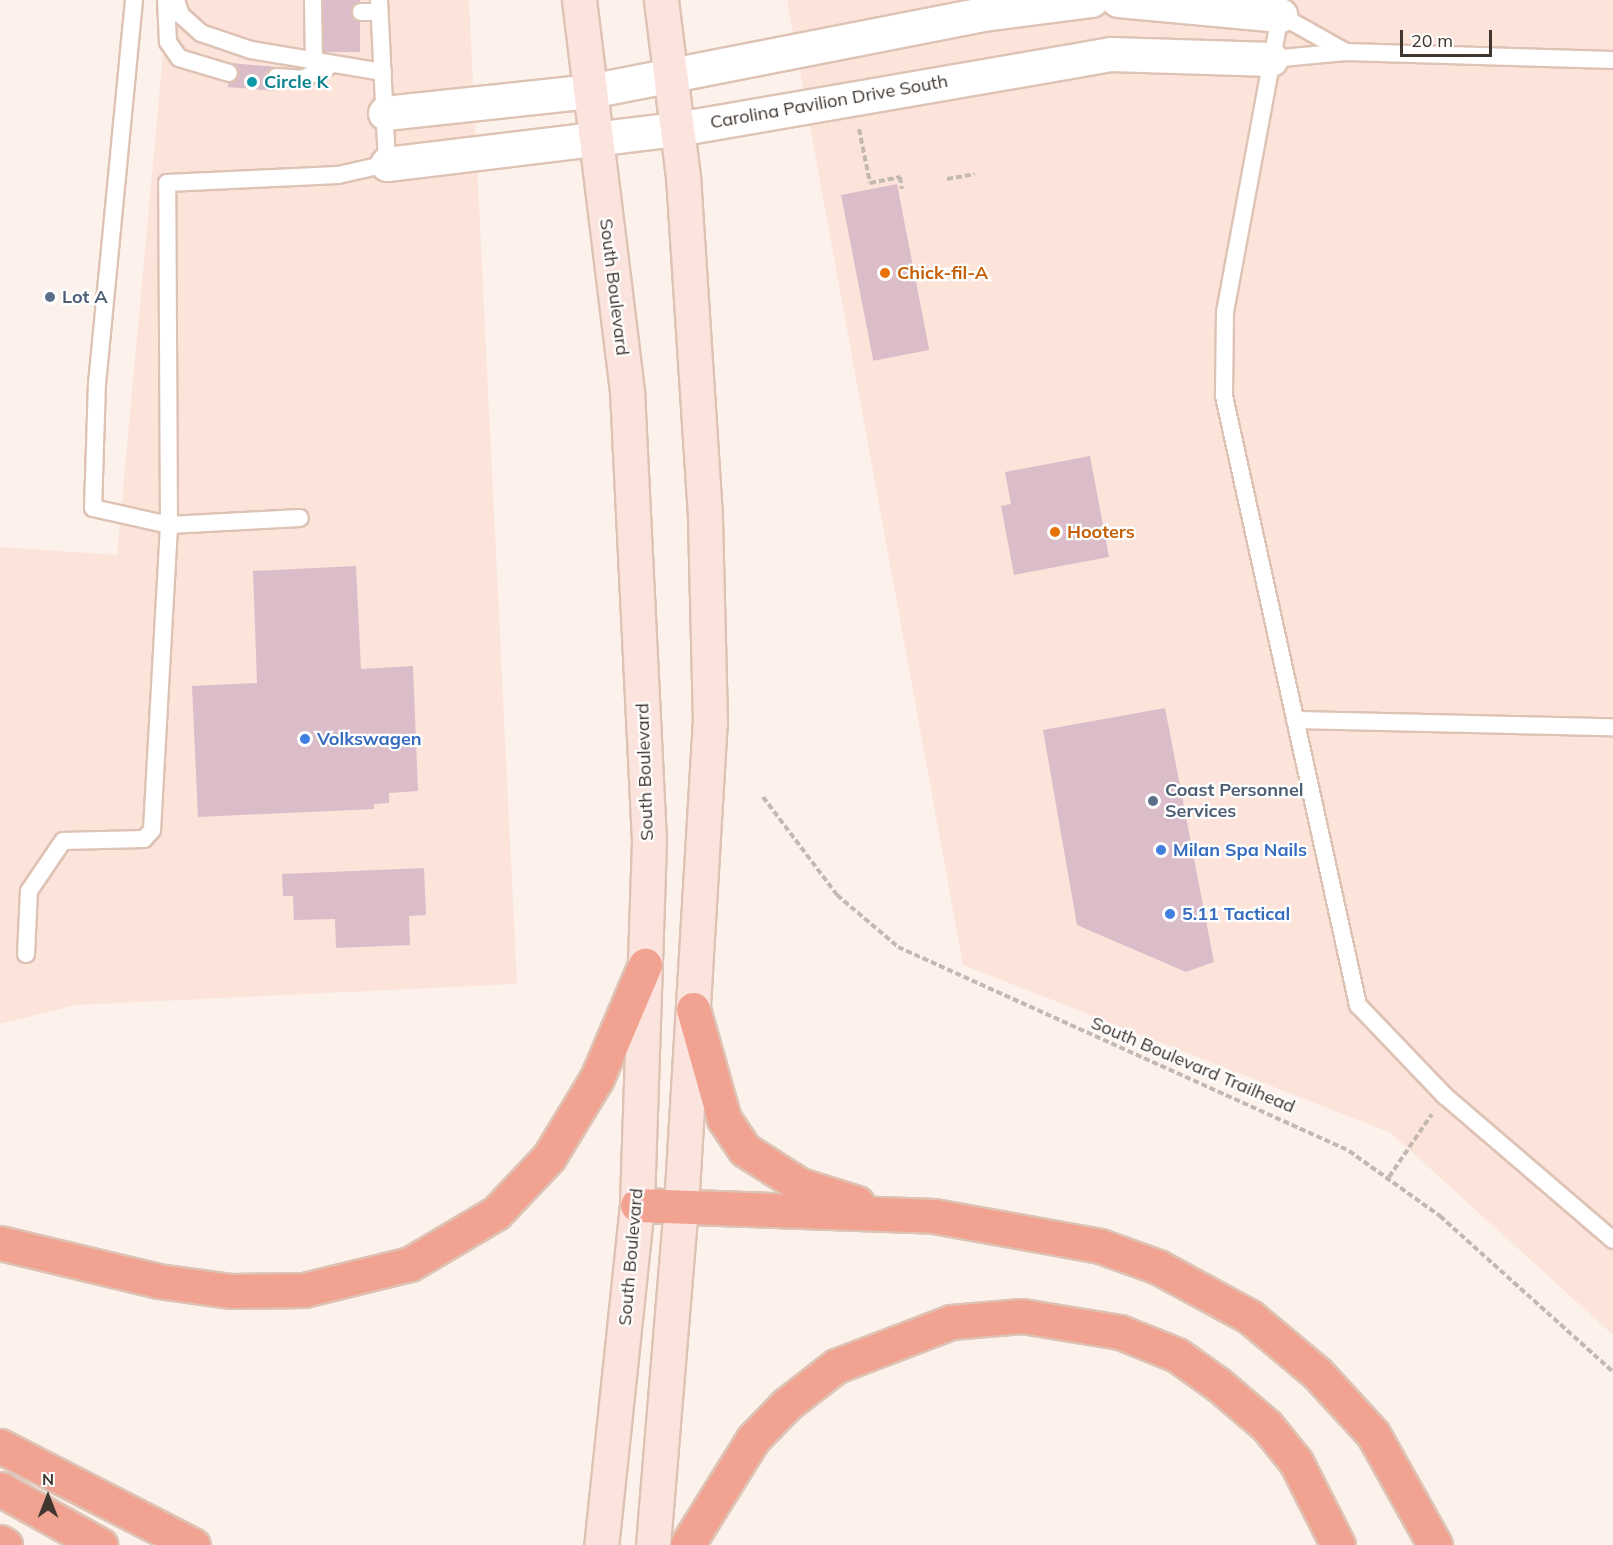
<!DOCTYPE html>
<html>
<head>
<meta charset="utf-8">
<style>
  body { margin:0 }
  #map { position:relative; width:1613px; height:1545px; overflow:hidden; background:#fcf1eb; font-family:Mulish,sans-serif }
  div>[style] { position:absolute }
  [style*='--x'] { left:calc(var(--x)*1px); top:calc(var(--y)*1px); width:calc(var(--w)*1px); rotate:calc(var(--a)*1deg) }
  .commercial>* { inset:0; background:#fde4db }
  .building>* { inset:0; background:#dabdc9; transform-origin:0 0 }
  .path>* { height:4px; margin-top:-2px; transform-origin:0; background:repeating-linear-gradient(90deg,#c3b8b2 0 6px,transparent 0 9px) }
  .roads { filter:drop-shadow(2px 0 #dec3b4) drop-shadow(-2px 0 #dec3b4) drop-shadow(0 2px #dec3b4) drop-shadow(0 -2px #dec3b4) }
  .service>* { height:16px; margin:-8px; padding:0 8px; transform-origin:8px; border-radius:8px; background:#fff }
  .minor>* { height:33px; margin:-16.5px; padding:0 16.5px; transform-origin:16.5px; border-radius:16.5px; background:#fff }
  .secondary>* { height:33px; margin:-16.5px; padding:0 16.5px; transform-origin:16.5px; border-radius:16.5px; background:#fbe3de }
  .motorway>* { height:33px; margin:-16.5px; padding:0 16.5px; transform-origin:16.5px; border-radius:16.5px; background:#f1a290 }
  .dots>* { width:16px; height:16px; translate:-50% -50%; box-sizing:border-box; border:3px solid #fff; border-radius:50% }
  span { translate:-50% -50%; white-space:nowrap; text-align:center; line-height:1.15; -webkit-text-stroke:4.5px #fff; paint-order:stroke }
  .culture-label { font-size:18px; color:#0d838f; font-weight:700 }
  .left { translate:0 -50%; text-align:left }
  .street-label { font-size:18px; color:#403630 }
  .food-label { font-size:18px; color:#c56008; font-weight:700 }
  .service-label { font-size:18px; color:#4e5e75; font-weight:700 }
  .shop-label { font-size:18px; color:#366cbe; font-weight:700 }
  .north { position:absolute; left:18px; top:1467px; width:60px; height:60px; -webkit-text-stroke:4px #fff; paint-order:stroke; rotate:0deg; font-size:16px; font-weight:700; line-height:24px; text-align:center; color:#403630 }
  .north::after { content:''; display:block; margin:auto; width:21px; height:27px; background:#403630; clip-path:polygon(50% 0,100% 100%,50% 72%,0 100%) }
  .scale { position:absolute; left:1400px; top:30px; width:92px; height:27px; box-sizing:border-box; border:3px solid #403630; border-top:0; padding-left:8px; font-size:18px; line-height:21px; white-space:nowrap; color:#403630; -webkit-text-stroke:4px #fff; paint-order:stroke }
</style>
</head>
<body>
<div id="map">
  <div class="commercial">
    <i style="clip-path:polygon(168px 0,469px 0,517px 984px,76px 1005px,0 1024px,0 547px,117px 555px)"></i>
    <i style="clip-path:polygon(787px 0,1613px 0,1613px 1335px,1391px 1133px,963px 965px)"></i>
  </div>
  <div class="building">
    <i style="left:321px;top:0;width:39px;height:52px"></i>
    <i style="left:230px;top:63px;width:47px;height:24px;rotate:5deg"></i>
    <i style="left:897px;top:184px;width:169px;height:57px;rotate:79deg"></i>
    <i style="clip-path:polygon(1090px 456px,1109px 557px,1014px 575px,1001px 506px,1011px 504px,1005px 472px)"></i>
    <i style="clip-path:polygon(356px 566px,361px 669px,413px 666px,418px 791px,389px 793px,389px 803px,374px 804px,374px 809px,198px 817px,192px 686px,257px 683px,253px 571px)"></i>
    <i style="clip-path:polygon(1165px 708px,1214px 962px,1186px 972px,1077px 925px,1043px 730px)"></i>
    <i style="clip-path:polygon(424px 868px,426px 915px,409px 916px,410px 945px,336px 948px,335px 919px,294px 920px,293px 896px,283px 896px,282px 874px)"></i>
  </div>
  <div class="path">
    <i style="--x:859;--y:129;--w:55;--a:78.5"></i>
    <i style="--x:870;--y:183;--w:31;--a:-11"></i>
    <i style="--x:900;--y:177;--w:12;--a:81"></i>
    <i style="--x:947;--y:179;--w:28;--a:-10"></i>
    <i style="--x:763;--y:797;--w:123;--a:52.9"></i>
    <i style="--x:837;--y:895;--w:80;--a:40.4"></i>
    <i style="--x:898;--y:947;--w:495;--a:24.3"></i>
    <i style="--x:1349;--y:1151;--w:112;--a:35.5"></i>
    <i style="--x:1440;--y:1216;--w:233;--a:42"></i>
    <i style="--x:1389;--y:1177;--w:76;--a:-55.7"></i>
  </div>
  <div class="roads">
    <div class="service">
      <i style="--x:134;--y:0;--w:384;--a:95.5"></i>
      <i style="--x:97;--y:382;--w:126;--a:91.8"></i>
      <i style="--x:93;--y:508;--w:78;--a:12.6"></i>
      <i style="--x:169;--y:525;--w:131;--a:-3.1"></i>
      <i style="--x:166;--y:0;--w:42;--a:87.3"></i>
      <i style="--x:168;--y:42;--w:19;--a:55"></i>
      <i style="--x:179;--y:58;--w:52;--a:16.7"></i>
      <i style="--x:176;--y:0;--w:16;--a:72"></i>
      <i style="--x:181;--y:15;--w:27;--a:42"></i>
      <i style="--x:201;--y:33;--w:53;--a:18.8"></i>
      <i style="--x:251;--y:50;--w:134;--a:9.5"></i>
      <i style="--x:313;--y:0;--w:64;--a:89.1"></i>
      <i style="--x:1281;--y:10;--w:307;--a:100.5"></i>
      <i style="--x:1225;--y:312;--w:84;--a:90.7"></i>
      <i style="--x:1224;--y:396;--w:624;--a:77.59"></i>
      <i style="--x:1358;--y:1005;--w:126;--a:46.3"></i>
      <i style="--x:1445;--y:1096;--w:221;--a:40.6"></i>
      <i style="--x:361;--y:12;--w:18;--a:0"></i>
      <i style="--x:1280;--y:15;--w:76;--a:29.3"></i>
      <i style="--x:1271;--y:59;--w:75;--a:-5.3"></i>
      <i style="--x:1346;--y:52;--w:267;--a:1.7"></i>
      <i style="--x:276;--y:77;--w:26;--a:4"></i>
      <i style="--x:302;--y:79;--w:29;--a:-25"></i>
      <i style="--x:1295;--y:720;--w:318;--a:1.3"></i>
      <i style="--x:26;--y:954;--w:63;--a:-87.3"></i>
      <i style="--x:29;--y:891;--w:60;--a:-55.8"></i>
      <i style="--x:63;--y:841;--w:81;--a:-1.4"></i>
      <i style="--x:144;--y:839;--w:12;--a:-48"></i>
      <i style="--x:152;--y:830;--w:305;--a:-86.8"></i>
      <i style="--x:169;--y:525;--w:342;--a:-90.3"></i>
      <i style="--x:167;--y:183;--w:171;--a:-2.7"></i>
      <i style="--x:338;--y:175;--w:50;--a:-12.7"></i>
      <i style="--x:387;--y:164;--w:164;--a:-92.8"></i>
    </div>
    <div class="minor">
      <i style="--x:1118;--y:0;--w:163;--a:5.3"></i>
      <i style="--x:385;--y:113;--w:206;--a:-6.1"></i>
      <i style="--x:590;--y:91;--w:399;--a:-11.1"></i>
      <i style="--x:982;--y:14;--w:110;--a:-7.3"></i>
      <i style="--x:387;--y:164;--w:292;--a:-6.9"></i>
      <i style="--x:677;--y:129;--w:440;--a:-9.8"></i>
      <i style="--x:1111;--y:54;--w:160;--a:1.8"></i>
    </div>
    <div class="secondary">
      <i style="--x:579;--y:0;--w:394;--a:83"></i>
      <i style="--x:627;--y:391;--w:451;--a:87.2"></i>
      <i style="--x:649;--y:841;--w:364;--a:91.9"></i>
      <i style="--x:637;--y:1205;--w:342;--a:96"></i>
      <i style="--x:653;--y:1545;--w:339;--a:-85.3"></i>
      <i style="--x:681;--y:1207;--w:485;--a:-86.6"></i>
      <i style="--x:710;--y:723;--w:207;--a:-91.4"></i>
      <i style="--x:705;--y:516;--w:340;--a:-93.7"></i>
      <i style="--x:683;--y:177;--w:178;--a:-97.1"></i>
    </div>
    <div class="motorway">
      <i style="--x:693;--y:1009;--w:114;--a:74.3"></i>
      <i style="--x:724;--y:1119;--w:37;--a:56"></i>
      <i style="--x:745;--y:1150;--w:65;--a:32.5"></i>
      <i style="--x:800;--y:1185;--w:60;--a:17.5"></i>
      <i style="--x:637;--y:1205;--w:297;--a:2.1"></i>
      <i style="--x:934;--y:1216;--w:169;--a:10.2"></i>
      <i style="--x:1100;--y:1246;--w:62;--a:19.9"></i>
      <i style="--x:1158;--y:1267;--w:105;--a:28.5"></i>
      <i style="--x:1250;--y:1317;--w:87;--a:39.9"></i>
      <i style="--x:1317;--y:1373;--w:83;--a:47.4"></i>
      <i style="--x:1373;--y:1434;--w:127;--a:60.8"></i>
      <i style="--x:0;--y:1243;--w:163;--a:13.5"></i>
      <i style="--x:158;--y:1281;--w:74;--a:7.8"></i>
      <i style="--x:231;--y:1291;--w:73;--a:-0.8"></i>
      <i style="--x:304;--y:1290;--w:109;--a:-13.8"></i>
      <i style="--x:410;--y:1264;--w:100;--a:-30.7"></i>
      <i style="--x:496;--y:1213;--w:77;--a:-46.6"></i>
      <i style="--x:549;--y:1157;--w:92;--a:-58.7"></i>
      <i style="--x:597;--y:1078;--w:123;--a:-67"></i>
      <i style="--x:0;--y:1446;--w:217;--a:27.2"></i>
      <i style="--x:0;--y:1489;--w:115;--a:29.2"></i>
      <i style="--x:0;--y:1542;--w:6;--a:31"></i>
      <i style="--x:687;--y:1545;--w:125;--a:-58.1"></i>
      <i style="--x:753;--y:1439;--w:49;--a:-45.8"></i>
      <i style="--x:787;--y:1404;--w:62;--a:-37.8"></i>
      <i style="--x:836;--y:1366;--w:123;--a:-20.9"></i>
      <i style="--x:951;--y:1322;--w:71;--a:-4.8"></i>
      <i style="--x:1022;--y:1316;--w:99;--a:9.3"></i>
      <i style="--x:1120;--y:1332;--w:61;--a:22"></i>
      <i style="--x:1177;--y:1355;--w:52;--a:35.5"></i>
      <i style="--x:1219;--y:1385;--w:63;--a:40.5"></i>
      <i style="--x:1267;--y:1426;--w:46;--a:51.1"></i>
      <i style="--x:1296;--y:1462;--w:93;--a:63.2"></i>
    </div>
  </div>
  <div class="dots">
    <i style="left:252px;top:82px;background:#0f9aa8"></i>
    <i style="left:885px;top:273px;background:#e8710a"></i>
    <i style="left:50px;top:297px;background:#5c6f8a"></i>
    <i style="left:1055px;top:532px;background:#e8710a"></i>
    <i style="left:305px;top:739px;background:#3f7fe0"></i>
    <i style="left:1153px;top:801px;background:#5c6f8a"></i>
    <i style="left:1161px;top:850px;background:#3f7fe0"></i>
    <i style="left:1170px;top:914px;background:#3f7fe0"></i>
  </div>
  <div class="culture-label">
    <span class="left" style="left:264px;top:82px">Circle K</span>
  </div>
  <div class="street-label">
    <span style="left:829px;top:102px;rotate:-10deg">Carolina Pavilion Drive South</span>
    <span style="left:614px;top:287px;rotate:83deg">South Boulevard</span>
    <span style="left:645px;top:772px;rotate:-92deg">South Boulevard</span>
    <span style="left:1193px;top:1065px;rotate:23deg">South Boulevard Trailhead</span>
    <span style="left:631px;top:1257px;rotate:-85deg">South Boulevard</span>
  </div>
  <div class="food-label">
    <span class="left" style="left:897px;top:273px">Chick-fil-A</span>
    <span class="left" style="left:1067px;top:532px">Hooters</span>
  </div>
  <div class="service-label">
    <span class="left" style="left:62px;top:297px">Lot A</span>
    <span class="left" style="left:1165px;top:801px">Coast Personnel<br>Services</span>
  </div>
  <div class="shop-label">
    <span class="left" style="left:317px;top:739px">Volkswagen</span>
    <span class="left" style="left:1173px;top:850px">Milan Spa Nails</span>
    <span class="left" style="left:1182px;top:914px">5.11 Tactical</span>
  </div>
  <div class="north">N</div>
  <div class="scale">20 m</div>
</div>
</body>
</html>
